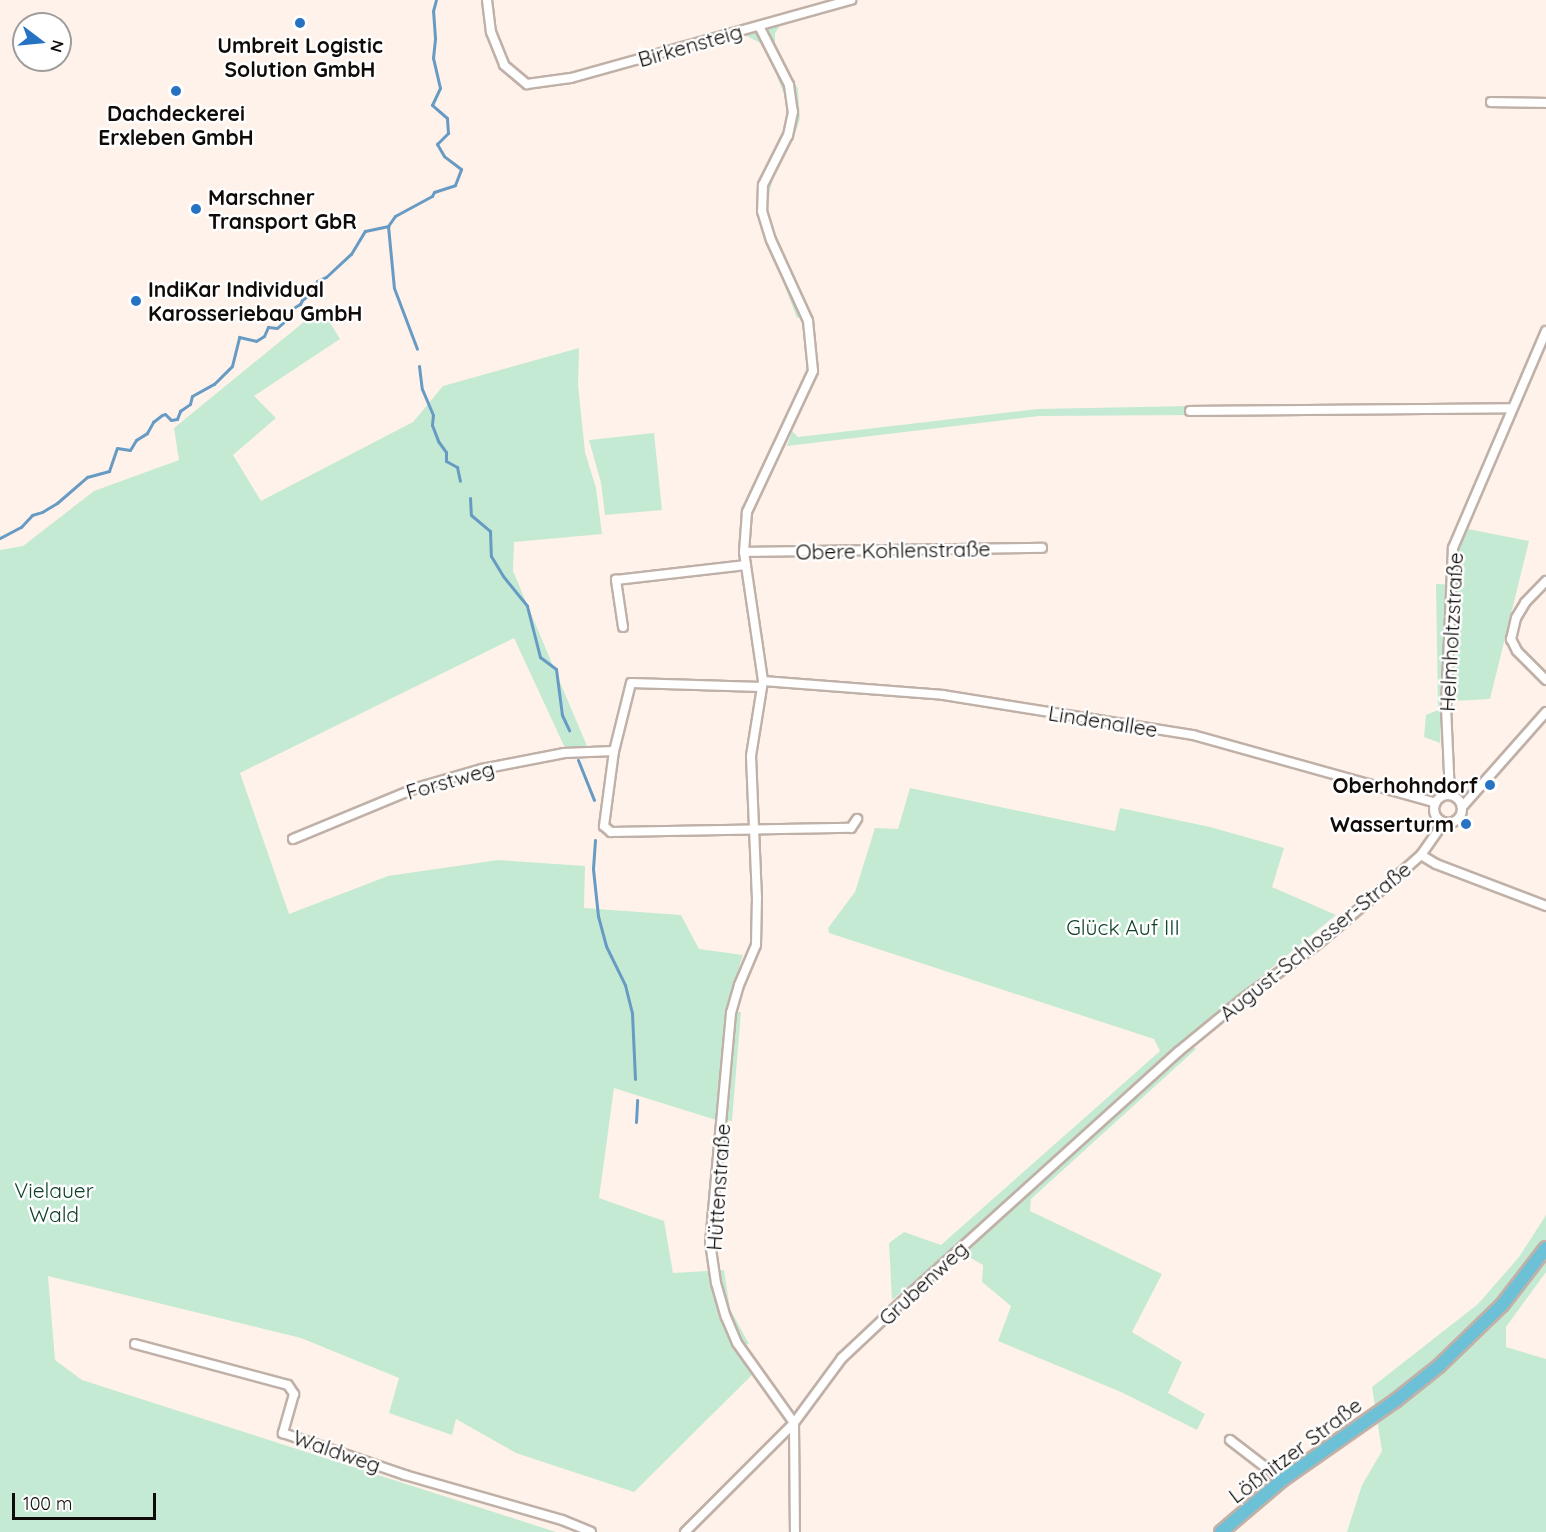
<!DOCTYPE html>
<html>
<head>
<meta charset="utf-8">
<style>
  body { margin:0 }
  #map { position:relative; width:1546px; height:1532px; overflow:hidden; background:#fff2ea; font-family:Quicksand,sans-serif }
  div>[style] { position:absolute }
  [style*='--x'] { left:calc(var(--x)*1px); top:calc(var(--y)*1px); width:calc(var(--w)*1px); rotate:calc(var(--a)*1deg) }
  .green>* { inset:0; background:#c5ead4 }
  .stream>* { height:3px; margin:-1.5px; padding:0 1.5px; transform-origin:1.5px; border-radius:1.5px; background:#679bc4 }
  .roads { filter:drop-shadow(2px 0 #c0b1a8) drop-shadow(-2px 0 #c0b1a8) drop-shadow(0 2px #c0b1a8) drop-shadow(0 -2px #c0b1a8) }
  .street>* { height:8px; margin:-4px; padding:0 4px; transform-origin:4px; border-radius:4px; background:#fff }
  .street>.ring { margin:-4px; padding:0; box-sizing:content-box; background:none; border:8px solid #fff; border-radius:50% }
  .primary>* { height:12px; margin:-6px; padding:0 6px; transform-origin:6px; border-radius:6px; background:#6dc1d7 }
  .dots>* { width:16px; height:16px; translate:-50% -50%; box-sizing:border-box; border:3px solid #fff; border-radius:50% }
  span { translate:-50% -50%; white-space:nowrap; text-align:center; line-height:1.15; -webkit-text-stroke:5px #fff; paint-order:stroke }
  .poi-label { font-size:21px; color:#100b08; font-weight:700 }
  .left { translate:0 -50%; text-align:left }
  .right { translate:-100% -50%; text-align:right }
  .street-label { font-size:21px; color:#100b08 }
  .park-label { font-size:21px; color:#0f412a }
  .north { position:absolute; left:12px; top:12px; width:60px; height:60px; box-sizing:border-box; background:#fff; border:2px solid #9f9d9c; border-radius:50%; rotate:106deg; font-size:16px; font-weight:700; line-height:24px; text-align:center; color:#100b08 }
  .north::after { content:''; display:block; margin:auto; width:21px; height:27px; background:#2573c2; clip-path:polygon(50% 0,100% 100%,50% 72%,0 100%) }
  .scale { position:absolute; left:12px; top:1493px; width:144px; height:27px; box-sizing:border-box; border:3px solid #100b08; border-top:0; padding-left:8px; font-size:18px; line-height:21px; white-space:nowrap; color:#100b08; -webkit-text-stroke:4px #fff; paint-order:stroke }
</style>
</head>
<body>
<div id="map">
  <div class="green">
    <i style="clip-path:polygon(780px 26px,775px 33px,775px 44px,798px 89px,800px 119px,794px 137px,773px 177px,767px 206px,773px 232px,811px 313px,797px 318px,756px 212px,760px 179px,783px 132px,788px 104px,770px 59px,760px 43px,743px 34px)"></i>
    <i style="clip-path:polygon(321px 308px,340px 339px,254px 396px,276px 418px,233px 455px,261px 501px,413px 422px,443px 386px,579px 348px,578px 385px,585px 452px,596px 488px,602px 534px,514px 542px,513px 571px,587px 746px,565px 748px,514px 638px,240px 773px,289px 914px,388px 876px,498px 860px,585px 866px,584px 908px,681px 915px,699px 949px,743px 955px,725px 1011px,741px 1012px,732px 1121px,716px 1120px,614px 1088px,599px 1198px,664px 1221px,673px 1273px,724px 1270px,730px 1309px,749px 1344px,732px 1348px,753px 1374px,634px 1492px,516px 1453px,456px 1419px,452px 1435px,389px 1413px,399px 1378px,301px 1338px,48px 1276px,55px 1360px,82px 1380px,556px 1532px,0 1532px,0 550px,23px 546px,94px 491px,179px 460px,174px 428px)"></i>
    <i style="clip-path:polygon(1190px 406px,1190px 415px,1039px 416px,787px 446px,792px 431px,798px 437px,1038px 409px)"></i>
    <i style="clip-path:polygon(654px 433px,662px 510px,605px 515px,601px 483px,589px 440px)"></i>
    <i style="clip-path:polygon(1468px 529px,1529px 541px,1490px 699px,1453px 701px,1442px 710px,1440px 743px,1424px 737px,1426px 715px,1438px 710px,1436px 584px,1457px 585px,1459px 550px)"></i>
    <i style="clip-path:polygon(910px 788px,1115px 831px,1120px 808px,1210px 827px,1284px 848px,1272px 887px,1336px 915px,1185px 1039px,1196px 1049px,1031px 1199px,1030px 1211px,1162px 1274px,1132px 1332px,1182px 1362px,1168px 1393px,1205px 1414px,1197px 1430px,1121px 1392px,998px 1341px,1011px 1306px,982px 1282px,983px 1265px,964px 1254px,951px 1250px,892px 1300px,889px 1243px,904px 1232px,941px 1245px,1160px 1051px,1154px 1039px,829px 933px,828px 928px,855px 892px,875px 828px,898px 829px)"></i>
    <i style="clip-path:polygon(1546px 1215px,1546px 1272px,1506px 1327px,1506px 1347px,1546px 1359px,1546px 1532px,1347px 1532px,1362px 1485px,1382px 1451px,1372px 1387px,1478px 1304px,1519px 1257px)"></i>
  </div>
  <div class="stream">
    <i style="--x:388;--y:226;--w:62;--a:84.5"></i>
    <i style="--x:394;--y:288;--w:65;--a:69.3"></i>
    <i style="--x:419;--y:366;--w:23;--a:83"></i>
    <i style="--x:422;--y:389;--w:28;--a:67"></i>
    <i style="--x:433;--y:415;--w:10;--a:96"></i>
    <i style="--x:432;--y:425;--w:17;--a:69"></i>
    <i style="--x:438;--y:441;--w:14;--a:54"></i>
    <i style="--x:446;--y:452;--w:9;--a:90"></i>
    <i style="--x:446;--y:461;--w:13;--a:29"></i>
    <i style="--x:457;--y:467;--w:14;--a:78"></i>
    <i style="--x:470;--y:498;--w:17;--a:87"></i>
    <i style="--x:471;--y:515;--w:25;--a:40"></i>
    <i style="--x:490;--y:531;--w:25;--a:88"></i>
    <i style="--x:491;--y:556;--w:23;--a:59"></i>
    <i style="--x:503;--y:576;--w:38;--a:51"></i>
    <i style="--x:527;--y:606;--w:53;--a:75.7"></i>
    <i style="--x:540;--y:657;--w:20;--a:37"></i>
    <i style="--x:556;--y:669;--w:46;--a:82.6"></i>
    <i style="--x:562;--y:715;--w:17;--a:65"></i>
    <i style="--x:0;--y:538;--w:24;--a:-28"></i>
    <i style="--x:21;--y:527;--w:16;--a:-47"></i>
    <i style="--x:32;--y:515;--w:10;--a:-17"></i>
    <i style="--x:42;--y:512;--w:17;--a:-31"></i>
    <i style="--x:57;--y:503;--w:40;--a:-41"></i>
    <i style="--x:87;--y:477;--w:23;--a:-15"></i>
    <i style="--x:109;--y:471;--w:24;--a:-71"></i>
    <i style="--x:117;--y:448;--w:13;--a:9"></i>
    <i style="--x:130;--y:450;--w:12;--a:-59"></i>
    <i style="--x:136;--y:440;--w:13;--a:-32"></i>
    <i style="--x:147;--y:433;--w:13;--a:-61"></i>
    <i style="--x:153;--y:422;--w:11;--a:-38"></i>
    <i style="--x:162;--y:415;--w:3;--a:-18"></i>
    <i style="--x:165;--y:414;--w:8;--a:45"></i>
    <i style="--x:171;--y:420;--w:6;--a:-9"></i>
    <i style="--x:177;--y:419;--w:9;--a:-69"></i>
    <i style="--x:180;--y:411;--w:12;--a:-35"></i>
    <i style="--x:190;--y:404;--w:8;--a:-76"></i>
    <i style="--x:192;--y:396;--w:25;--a:-29"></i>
    <i style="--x:214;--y:384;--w:25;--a:-45"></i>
    <i style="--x:232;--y:366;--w:30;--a:-76"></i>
    <i style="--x:239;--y:337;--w:17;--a:13"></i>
    <i style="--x:256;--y:341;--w:9;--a:-32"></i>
    <i style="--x:264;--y:336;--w:10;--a:-66"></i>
    <i style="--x:268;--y:327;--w:9;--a:6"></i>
    <i style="--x:277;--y:328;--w:13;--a:-42"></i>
    <i style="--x:287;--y:319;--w:9;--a:-72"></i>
    <i style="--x:290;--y:310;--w:12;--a:-31"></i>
    <i style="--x:300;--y:304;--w:4;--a:-63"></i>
    <i style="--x:302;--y:300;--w:11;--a:-38"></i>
    <i style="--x:311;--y:293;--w:13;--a:-63"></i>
    <i style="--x:317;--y:281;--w:10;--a:-24"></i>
    <i style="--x:326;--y:277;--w:34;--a:-43"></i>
    <i style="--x:351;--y:254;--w:27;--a:-59"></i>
    <i style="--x:365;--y:231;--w:24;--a:-12"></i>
    <i style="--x:388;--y:226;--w:12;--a:-55"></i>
    <i style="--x:395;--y:216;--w:42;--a:-28.4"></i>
    <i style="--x:432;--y:196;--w:4;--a:-63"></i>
    <i style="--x:434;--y:192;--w:22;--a:-18"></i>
    <i style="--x:455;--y:185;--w:17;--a:-69"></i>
    <i style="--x:461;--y:169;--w:21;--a:-143"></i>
    <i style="--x:444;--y:156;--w:14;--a:-120"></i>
    <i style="--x:437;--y:144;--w:16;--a:-45"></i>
    <i style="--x:448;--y:133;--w:15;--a:-94"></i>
    <i style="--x:447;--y:118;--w:20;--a:-139"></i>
    <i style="--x:432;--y:105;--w:19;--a:-65"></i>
    <i style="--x:440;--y:88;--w:31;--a:-103"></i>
    <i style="--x:433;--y:58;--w:20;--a:-84"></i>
    <i style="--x:435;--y:38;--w:27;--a:-94"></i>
    <i style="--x:433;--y:11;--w:11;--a:-75"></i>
    <i style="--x:578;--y:760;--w:43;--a:68.2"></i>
    <i style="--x:595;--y:840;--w:29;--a:94"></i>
    <i style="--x:593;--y:869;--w:47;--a:83.9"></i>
    <i style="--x:598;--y:916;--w:31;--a:75"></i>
    <i style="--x:606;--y:946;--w:43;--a:64"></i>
    <i style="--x:625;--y:985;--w:29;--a:76"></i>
    <i style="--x:632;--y:1013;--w:66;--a:87.4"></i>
    <i style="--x:636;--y:1122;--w:22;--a:-87"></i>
  </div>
  <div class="roads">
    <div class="street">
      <i style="--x:487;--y:0;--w:32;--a:83"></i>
      <i style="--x:491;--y:32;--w:35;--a:68"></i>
      <i style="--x:504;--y:65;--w:30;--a:40"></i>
      <i style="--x:527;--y:84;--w:44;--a:-7.8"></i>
      <i style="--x:571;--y:78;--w:291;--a:-15.6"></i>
      <i style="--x:759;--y:26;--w:66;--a:63"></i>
      <i style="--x:789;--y:85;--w:27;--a:82"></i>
      <i style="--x:793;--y:112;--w:24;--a:102"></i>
      <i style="--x:788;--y:135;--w:56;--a:116.6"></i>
      <i style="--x:763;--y:185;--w:26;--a:92"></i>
      <i style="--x:762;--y:211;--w:30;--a:73"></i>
      <i style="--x:771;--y:240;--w:89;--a:65.4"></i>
      <i style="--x:808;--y:321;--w:50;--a:84.3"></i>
      <i style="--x:813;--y:371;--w:156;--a:115.1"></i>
      <i style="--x:747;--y:512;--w:40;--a:94.3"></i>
      <i style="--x:744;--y:552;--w:130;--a:81.6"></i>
      <i style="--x:763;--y:681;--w:76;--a:99.1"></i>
      <i style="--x:751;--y:756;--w:141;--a:87.6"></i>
      <i style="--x:757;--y:897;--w:48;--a:91.2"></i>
      <i style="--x:756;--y:945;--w:43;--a:113"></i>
      <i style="--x:739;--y:985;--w:29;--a:106"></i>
      <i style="--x:731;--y:1013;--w:230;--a:95.2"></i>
      <i style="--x:710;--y:1242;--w:41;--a:81.7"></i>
      <i style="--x:716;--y:1283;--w:35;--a:74"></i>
      <i style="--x:726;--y:1317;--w:28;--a:67"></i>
      <i style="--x:737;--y:1343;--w:98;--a:54.5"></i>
      <i style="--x:794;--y:1423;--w:109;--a:89.5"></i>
      <i style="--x:1491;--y:102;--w:55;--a:1"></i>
      <i style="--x:1190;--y:411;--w:321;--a:-0.5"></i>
      <i style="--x:744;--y:552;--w:298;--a:-0.8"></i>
      <i style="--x:1546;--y:581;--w:30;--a:134"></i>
      <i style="--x:1525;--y:603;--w:17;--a:121"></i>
      <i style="--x:1516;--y:618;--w:22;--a:103"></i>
      <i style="--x:1511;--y:639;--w:13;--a:63"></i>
      <i style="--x:1517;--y:651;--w:41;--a:45"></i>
      <i style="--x:623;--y:627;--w:48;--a:-98.5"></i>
      <i style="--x:616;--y:580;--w:131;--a:-6.6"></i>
      <i style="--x:763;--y:681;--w:181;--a:4.4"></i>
      <i style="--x:943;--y:695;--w:253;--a:9.1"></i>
      <i style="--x:1193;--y:735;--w:252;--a:15.6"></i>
      <i style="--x:761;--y:687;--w:130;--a:-178.2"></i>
      <i style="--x:631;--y:683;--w:70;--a:104"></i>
      <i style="--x:614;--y:751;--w:76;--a:97.6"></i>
      <i style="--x:604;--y:826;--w:9;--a:41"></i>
      <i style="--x:611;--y:832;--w:240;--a:-1"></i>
      <i style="--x:851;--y:828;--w:11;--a:-56"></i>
      <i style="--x:1450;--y:795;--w:87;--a:-92.6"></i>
      <i style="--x:1446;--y:708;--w:160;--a:-87.5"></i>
      <i style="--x:1453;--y:548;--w:236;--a:-66.8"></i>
      <i class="ring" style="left:1434px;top:795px;width:20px;height:20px"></i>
      <i style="--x:1462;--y:807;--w:127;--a:-48.5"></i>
      <i style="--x:293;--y:839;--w:133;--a:-22.5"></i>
      <i style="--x:416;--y:788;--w:69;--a:-16.1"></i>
      <i style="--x:482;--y:769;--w:84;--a:-11"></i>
      <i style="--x:564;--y:753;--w:50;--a:-2.3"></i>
      <i style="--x:1421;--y:855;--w:17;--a:31"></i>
      <i style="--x:1436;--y:864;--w:118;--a:20.9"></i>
      <i style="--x:135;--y:1344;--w:158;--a:15"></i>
      <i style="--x:288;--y:1385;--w:11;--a:56"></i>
      <i style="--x:294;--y:1394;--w:41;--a:105.8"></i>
      <i style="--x:283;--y:1433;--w:129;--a:19"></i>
      <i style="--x:405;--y:1475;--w:163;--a:16"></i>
      <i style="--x:562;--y:1520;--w:31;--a:22"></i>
      <i style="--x:1230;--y:1440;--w:66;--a:37.6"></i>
      <i style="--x:685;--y:1532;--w:154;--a:-45"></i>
      <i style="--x:794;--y:1423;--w:81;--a:-53.6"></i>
      <i style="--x:842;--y:1358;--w:92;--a:-43.2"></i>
      <i style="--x:909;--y:1295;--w:363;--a:-42.1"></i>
      <i style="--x:1178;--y:1052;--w:80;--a:-39.4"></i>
      <i style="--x:1240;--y:1001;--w:98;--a:-36.3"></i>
      <i style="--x:1319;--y:943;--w:88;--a:-40.4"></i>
      <i style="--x:1386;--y:886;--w:47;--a:-41.5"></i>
      <i style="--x:1421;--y:855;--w:40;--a:-55.1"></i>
    </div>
    <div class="primary">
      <i style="--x:1221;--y:1532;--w:80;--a:-40.4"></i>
      <i style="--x:1282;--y:1480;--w:138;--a:-35"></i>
      <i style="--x:1395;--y:1401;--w:56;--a:-38.5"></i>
      <i style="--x:1439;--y:1366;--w:88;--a:-44.1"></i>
      <i style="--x:1502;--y:1305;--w:72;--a:-52.3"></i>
    </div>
  </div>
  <div class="dots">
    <i style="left:300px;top:23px;background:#2573c2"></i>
    <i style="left:176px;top:91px;background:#2573c2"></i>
    <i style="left:196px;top:209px;background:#2573c2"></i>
    <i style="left:136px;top:301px;background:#2573c2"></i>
    <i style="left:1490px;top:785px;background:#2573c2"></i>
    <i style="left:1466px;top:824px;background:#2573c2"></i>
  </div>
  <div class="poi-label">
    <span style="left:300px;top:57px">Umbreit Logistic<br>Solution GmbH</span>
    <span style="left:176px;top:125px">Dachdeckerei<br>Erxleben GmbH</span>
    <span class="left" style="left:208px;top:209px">Marschner<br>Transport GbR</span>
    <span class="left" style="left:148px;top:301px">IndiKar Individual<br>Karosseriebau GmbH</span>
    <span class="right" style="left:1478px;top:785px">Oberhohndorf</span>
    <span class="right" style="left:1454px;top:824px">Wasserturm</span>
  </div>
  <div class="street-label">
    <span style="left:690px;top:45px;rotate:-16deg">Birkensteig</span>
    <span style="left:893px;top:550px;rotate:-1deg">Obere Kohlenstraße</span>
    <span style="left:1451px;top:632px;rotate:-87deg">Helmholtzstraße</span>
    <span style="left:1103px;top:721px;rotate:9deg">Lindenallee</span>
    <span style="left:450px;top:780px;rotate:-16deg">Forstweg</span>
    <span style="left:1315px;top:941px;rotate:-39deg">August-Schlosser-Straße</span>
    <span style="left:718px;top:1187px;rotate:-86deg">Hüttenstraße</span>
    <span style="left:923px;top:1283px;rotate:-43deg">Grubenweg</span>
    <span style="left:1295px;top:1450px;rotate:-37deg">Lößnitzer Straße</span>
    <span style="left:337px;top:1451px;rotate:19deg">Waldweg</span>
  </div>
  <div class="park-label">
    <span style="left:1123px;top:927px">Glück Auf III</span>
    <span style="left:54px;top:1202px">Vielauer<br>Wald</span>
  </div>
  <div class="north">N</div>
  <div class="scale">100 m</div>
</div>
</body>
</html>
